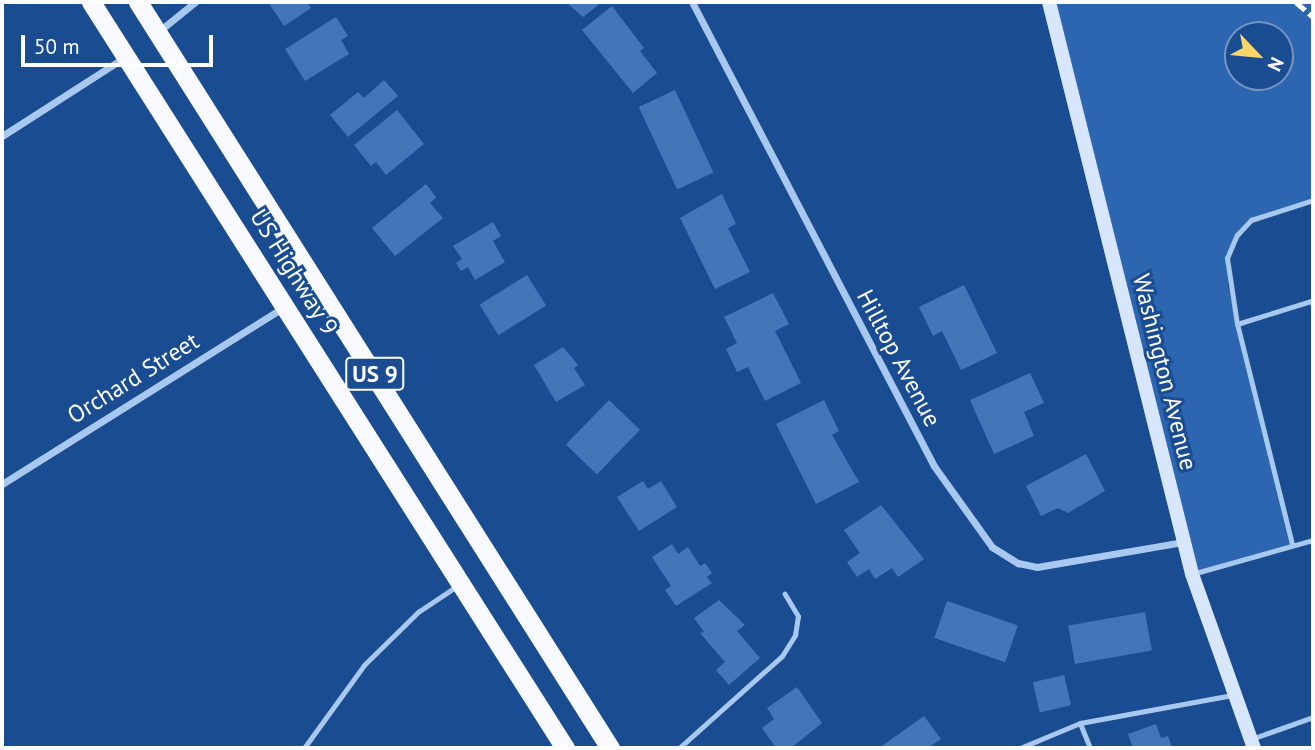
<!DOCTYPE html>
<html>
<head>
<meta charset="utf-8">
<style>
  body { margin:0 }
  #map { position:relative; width:1315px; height:750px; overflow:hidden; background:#1a4c92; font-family:"PT Sans",sans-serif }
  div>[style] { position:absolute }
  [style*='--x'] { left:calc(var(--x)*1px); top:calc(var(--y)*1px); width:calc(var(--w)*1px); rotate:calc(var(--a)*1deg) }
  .green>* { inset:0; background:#2c66b0 }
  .building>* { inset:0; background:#4276b9; transform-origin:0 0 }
  .service>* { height:5px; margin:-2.5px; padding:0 2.5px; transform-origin:2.5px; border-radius:2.5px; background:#a9c8ef }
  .minor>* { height:7px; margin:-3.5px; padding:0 3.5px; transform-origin:3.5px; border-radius:3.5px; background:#a9c8ef }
  .secondary>* { height:14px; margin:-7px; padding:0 7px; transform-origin:7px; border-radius:7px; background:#d7e6fb }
  .trunk>* { height:19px; margin:-9.5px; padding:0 9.5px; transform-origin:9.5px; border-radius:9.5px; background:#f8faff }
  .rail>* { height:5px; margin-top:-2.5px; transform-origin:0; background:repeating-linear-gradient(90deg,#fff 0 12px,transparent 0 17px) }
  span { translate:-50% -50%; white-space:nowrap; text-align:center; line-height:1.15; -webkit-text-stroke:6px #1a4c92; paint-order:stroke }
  .shield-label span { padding:2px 5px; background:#1a4c92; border:2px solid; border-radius:5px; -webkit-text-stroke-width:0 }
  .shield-label { font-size:23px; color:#fff; font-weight:700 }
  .street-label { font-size:24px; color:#fff }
  .frame { position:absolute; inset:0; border:4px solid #fff; pointer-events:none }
  .north { position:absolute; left:1224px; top:21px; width:70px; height:70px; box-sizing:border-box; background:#1a4c92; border:2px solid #7694be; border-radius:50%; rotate:116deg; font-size:19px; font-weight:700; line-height:28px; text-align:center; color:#fff }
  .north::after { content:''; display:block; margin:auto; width:24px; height:32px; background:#ffd567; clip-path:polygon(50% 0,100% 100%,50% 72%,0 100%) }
  .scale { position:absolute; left:21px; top:35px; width:192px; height:32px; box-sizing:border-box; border:4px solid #fff; border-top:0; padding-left:9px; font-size:21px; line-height:24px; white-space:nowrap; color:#fff; -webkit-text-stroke:5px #1a4c92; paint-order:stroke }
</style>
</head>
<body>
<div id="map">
  <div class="green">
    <i style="clip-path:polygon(evenodd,1049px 2px,1313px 2px,1313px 200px,1250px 222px,1227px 258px,1228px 286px,1292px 544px,1192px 574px,1049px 2px,1238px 35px,1280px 35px,1280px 77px,1238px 77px,1238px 35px)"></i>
  </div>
  <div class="building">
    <i style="clip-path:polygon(268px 2px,307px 2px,311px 8px,284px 26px)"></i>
    <i style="clip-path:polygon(566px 2px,602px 2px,583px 17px)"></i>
    <i style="clip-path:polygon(612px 6px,644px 48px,640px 51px,657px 73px,633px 93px,582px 30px)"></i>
    <i style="clip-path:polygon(336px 17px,348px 36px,341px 40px,349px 54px,305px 81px,285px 49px)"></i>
    <i style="clip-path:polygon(384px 80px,398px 96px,348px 137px,330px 115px,358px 92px,364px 98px)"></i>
    <i style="left:675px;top:90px;width:91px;height:40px;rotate:65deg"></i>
    <i style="clip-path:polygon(397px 110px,424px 144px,386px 175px,376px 162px,371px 166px,354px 145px)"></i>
    <i style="clip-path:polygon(426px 184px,436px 197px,430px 203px,443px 218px,395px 256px,372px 228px)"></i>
    <i style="clip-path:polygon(722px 194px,736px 224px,728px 228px,750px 272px,715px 289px,680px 218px)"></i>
    <i style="clip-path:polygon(493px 222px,501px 236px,493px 241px,505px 262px,475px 280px,468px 267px,461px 271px,456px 263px,462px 259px,453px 246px)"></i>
    <i style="left:527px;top:275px;width:36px;height:56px;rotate:58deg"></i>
    <i style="clip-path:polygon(964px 285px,997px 353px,961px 370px,942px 331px,933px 336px,919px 307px)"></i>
    <i style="clip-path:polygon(773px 293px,789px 324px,775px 331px,801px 383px,765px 401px,748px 367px,737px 372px,726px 349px,737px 343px,724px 317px)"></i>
    <i style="clip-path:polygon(563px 347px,578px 365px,574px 368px,585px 385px,556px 402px,534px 365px)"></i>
    <i style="clip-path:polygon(1030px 373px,1044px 403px,1024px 412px,1034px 436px,994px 454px,970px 400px)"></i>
    <i style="left:609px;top:400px;width:43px;height:62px;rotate:44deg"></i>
    <i style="clip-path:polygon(824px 400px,839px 431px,832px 435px,859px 482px,816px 504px,776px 424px)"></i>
    <i style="clip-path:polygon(1086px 454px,1105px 491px,1068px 513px,1058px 508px,1041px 516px,1026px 486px)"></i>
    <i style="clip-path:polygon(643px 481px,648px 489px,661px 481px,677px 507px,639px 531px,617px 497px)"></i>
    <i style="clip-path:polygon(881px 505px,924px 559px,898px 577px,892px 568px,875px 579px,869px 569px,857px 577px,847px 562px,860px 553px,844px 530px)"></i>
    <i style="clip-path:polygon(672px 544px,678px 554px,688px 547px,700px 566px,705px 563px,712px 573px,707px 577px,712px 583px,676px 606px,665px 590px,671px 586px,652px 557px)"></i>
    <i style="clip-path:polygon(719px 600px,745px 625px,737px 631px,760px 658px,729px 685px,716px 670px,725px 662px,700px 633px,704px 632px,694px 618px)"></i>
    <i style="left:947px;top:601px;width:75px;height:39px;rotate:19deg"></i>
    <i style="left:1145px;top:612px;width:39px;height:78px;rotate:80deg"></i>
    <i style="left:1064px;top:675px;width:31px;height:32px;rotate:77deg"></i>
    <i style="clip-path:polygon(797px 687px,822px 723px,791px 748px,776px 748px,762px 728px,774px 719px,767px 708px)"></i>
    <i style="clip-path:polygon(924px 716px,941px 739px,928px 748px,879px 748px)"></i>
    <i style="clip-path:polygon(1156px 724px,1161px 738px,1168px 736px,1172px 748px,1133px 748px,1128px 734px)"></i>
  </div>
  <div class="service">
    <i style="--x:1237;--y:324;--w:67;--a:-98.6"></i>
    <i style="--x:1227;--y:258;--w:25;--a:-67"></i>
    <i style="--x:1237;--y:235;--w:21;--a:-47"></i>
    <i style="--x:1251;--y:220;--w:65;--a:-17.9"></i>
    <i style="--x:1292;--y:544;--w:227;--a:-104"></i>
    <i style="--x:1237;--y:324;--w:77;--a:-17.3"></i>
    <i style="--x:1311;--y:301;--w:4;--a:63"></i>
    <i style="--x:1192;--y:574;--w:126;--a:-15.7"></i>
    <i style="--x:1254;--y:738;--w:63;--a:-19.6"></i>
    <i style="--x:304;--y:748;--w:102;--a:-54.1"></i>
    <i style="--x:364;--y:665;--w:76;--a:-44.5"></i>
    <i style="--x:418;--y:612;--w:47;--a:-33.7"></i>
    <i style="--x:679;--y:748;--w:138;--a:-41.8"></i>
    <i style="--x:782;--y:656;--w:25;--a:-58"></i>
    <i style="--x:795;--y:635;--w:19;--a:-81"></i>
    <i style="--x:798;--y:616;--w:26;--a:-121"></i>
    <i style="--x:1020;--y:748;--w:65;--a:-22.6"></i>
    <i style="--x:1090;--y:748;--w:27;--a:-112"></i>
    <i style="--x:1080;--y:723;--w:155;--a:-10.4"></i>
  </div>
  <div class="minor">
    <i style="--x:692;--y:2;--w:523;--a:62.46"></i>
    <i style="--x:934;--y:466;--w:100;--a:54.4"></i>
    <i style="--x:992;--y:547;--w:31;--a:32"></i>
    <i style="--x:1018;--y:563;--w:19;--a:12"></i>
    <i style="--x:1037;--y:567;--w:149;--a:-9.7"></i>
    <i style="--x:158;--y:32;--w:48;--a:-39"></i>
    <i style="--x:2;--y:136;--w:146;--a:-32.7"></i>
    <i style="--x:2;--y:484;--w:332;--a:-32.1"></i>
  </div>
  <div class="secondary">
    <i style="--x:1049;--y:2;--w:590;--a:75.96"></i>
    <i style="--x:1192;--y:574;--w:185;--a:70.4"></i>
  </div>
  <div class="trunk">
    <i style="--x:91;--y:2;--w:884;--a:57.57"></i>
    <i style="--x:138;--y:2;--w:883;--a:57.68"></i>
  </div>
  <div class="rail">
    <i style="--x:1296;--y:2;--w:23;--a:41"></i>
  </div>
  <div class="shield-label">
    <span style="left:375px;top:374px">US 9</span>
  </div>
  <div class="street-label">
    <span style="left:294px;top:272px;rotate:58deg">US Highway 9</span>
    <span style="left:899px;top:358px;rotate:62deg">Hilltop Avenue</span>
    <span style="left:1165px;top:372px;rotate:76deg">Washington Avenue</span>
    <span style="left:133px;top:378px;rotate:-32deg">Orchard Street</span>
  </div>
  <div class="frame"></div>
  <div class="north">N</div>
  <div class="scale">50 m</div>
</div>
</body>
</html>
